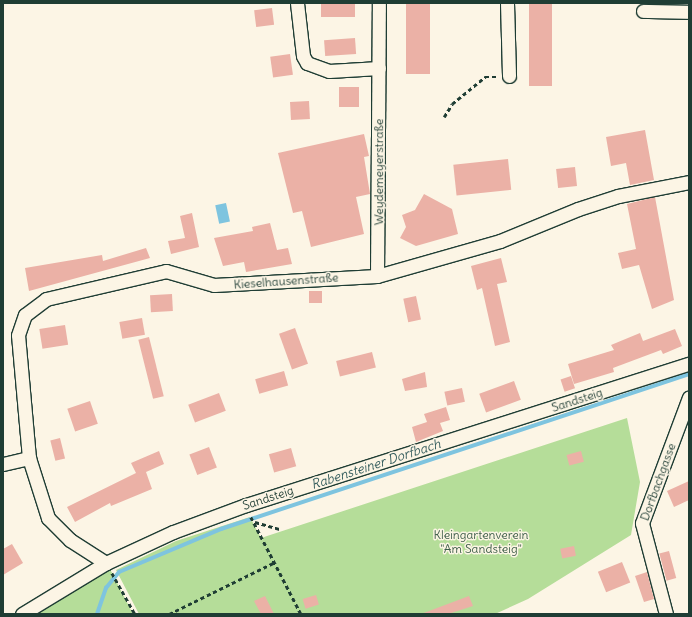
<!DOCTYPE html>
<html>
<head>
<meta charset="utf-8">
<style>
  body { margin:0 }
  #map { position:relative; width:692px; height:617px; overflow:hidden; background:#fcf5e5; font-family:Delius,sans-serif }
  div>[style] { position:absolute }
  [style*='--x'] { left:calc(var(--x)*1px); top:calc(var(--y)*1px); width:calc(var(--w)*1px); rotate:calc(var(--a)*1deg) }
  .green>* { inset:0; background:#b5dd99 }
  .water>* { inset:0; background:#7ec4df; transform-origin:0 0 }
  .stream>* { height:4px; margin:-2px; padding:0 2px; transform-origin:2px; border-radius:2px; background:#7ec4df }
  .building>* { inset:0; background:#ebb1a6; transform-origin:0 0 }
  .path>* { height:2.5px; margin-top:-1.25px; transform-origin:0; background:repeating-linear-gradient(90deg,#1f3d34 0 4px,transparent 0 7px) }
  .roads { filter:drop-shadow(1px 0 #1f3d34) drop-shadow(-1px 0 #1f3d34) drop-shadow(0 1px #1f3d34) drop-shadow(0 -1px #1f3d34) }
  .street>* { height:13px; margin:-6.5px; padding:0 6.5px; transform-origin:6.5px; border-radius:6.5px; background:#fcf5e5 }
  span { translate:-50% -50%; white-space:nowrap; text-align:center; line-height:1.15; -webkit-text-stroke:3px #fcf5e5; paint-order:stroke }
  .street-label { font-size:12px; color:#1f3d34 }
  .park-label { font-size:12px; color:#3d5d48 }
  .water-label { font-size:13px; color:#375f5f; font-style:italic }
  .frame { position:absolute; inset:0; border:4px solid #1f3d34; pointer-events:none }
</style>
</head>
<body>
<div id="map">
  <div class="green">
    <i style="clip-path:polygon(627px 418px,640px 482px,631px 535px,528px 599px,495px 614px,139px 614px,116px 570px,176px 541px,250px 517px,261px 538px)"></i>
    <i style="clip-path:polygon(110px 569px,133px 614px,33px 614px)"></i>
  </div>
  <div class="water">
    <i style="left:226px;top:203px;width:19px;height:11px;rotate:78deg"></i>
  </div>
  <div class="stream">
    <i style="--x:97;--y:614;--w:28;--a:-71"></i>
    <i style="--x:106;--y:588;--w:21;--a:-51"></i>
    <i style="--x:119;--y:572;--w:111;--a:-22.9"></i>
    <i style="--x:221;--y:529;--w:493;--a:-18.3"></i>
  </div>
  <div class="building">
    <i style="left:406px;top:3px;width:24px;height:71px"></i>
    <i style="left:529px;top:3px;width:23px;height:83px"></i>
    <i style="left:355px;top:4px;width:13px;height:34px;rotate:90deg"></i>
    <i style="left:272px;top:8px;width:17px;height:18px;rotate:83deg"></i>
    <i style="left:355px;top:38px;width:16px;height:31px;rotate:86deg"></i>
    <i style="left:290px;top:54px;width:21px;height:20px;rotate:82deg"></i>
    <i style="left:339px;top:87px;width:20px;height:20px"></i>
    <i style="left:309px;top:101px;width:18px;height:19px;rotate:87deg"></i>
    <i style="clip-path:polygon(645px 130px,654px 180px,630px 185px,626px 163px,611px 166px,606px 137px)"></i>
    <i style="clip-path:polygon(364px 134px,369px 156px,364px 157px,370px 194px,356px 197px,364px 234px,311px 247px,302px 211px,293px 213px,278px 153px)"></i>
    <i style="left:508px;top:159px;width:31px;height:55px;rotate:84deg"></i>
    <i style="left:575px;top:167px;width:19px;height:19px;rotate:84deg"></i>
    <i style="clip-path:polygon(424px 194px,452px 209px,458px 234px,416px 246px,400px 238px,406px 227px,402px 215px,415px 210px)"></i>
    <i style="clip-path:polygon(655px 197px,674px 300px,652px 309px,639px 265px,622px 269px,618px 253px,636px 249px,627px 204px)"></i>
    <i style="clip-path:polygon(192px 213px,199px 247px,171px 254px,168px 241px,185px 238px,180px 216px)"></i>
    <i style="clip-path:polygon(270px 223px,277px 250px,288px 248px,292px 264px,246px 272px,244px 262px,223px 266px,214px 238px,253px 231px,252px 227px)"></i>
    <i style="clip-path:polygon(146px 248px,150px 258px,29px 291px,25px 268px,102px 255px,103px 261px)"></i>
    <i style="clip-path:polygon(501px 258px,507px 282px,497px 284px,510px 342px,495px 346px,482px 288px,477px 290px,471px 266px)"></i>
    <i style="left:309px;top:291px;width:13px;height:12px"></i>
    <i style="left:172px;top:294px;width:17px;height:22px;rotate:87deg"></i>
    <i style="left:416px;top:296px;width:24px;height:13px;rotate:78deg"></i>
    <i style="left:142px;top:318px;width:17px;height:23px;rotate:80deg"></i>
    <i style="left:65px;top:325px;width:20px;height:26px;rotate:81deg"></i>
    <i style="left:295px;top:328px;width:38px;height:17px;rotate:70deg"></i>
    <i style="clip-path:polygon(675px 329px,682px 346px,663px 354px,661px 350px,613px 368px,614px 372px,574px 384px,568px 364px,614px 350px,611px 345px,640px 333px,643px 341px)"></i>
    <i style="left:149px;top:337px;width:61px;height:11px;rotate:76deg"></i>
    <i style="left:372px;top:352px;width:16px;height:37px;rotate:76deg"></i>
    <i style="left:284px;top:371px;width:15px;height:30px;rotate:74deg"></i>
    <i style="clip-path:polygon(425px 372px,427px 387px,405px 391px,402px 379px)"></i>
    <i style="left:571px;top:376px;width:13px;height:11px;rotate:72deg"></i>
    <i style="left:514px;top:381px;width:20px;height:37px;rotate:70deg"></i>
    <i style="left:462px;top:388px;width:14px;height:18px;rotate:78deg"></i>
    <i style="left:219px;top:393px;width:19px;height:33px;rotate:69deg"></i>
    <i style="left:90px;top:401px;width:24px;height:24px;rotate:71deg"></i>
    <i style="clip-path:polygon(446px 407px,450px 420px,440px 423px,443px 431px,416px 442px,412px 427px,427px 422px,424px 414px)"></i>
    <i style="left:60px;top:438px;width:21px;height:10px;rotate:76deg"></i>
    <i style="left:209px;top:447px;width:22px;height:21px;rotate:69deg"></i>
    <i style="left:291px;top:448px;width:19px;height:23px;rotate:74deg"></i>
    <i style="clip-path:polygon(159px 451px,164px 464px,146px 472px,152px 489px,111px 506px,110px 503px,75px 522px,67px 507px,136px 473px,131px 463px)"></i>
    <i style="left:581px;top:451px;width:11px;height:15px;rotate:75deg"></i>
    <i style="clip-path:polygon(689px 481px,689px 500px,674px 507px,667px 491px)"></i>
    <i style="clip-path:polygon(12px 544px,23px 563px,3px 575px,3px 549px)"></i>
    <i style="left:574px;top:546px;width:10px;height:14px;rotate:79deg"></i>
    <i style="left:669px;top:551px;width:28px;height:10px;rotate:75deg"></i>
    <i style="left:622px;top:562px;width:22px;height:26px;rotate:68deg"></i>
    <i style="clip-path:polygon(647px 572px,654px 599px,644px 602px,635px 576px)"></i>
    <i style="left:316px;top:595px;width:10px;height:14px;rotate:73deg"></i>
    <i style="clip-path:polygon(265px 596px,274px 614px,261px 614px,254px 601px)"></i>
    <i style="clip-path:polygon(469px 596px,473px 606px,448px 614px,421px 614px)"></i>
  </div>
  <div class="path">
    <i style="--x:444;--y:117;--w:15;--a:-58"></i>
    <i style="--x:452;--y:104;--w:43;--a:-39.3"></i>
    <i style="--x:485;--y:77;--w:11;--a:0"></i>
    <i style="--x:251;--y:517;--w:109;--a:62.7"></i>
    <i style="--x:255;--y:522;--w:26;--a:16"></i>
    <i style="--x:112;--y:573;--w:47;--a:60.7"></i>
    <i style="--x:169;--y:614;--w:118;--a:-26.1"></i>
  </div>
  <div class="roads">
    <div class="street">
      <i style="--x:297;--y:3;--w:53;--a:83.5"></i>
      <i style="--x:303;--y:56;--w:8;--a:60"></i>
      <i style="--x:307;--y:63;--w:23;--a:20"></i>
      <i style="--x:329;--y:71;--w:50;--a:-3.4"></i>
      <i style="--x:507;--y:3;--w:73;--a:88.4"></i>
      <i style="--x:643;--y:11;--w:46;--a:1.2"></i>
      <i style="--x:377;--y:276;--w:273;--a:-89.6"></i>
      <i style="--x:29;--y:458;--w:63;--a:72.4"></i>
      <i style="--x:48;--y:518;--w:31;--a:45"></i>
      <i style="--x:70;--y:540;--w:43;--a:32.6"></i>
      <i style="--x:3;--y:464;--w:27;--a:-13"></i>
      <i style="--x:29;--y:458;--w:123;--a:-95.1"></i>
      <i style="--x:18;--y:335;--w:21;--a:-71"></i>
      <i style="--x:25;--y:315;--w:26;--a:-37"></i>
      <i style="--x:46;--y:299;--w:123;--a:-13.1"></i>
      <i style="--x:166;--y:271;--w:50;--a:16.3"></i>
      <i style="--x:214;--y:285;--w:163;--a:-3.2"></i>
      <i style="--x:377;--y:276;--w:128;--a:-15.9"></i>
      <i style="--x:500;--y:241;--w:84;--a:-22.3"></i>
      <i style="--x:578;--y:209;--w:42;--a:-18"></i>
      <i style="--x:618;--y:196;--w:72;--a:-11.2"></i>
      <i style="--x:22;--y:614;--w:98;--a:-31.3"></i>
      <i style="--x:106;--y:563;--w:74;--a:-24.8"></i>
      <i style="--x:173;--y:532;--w:78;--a:-20.3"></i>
      <i style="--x:246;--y:505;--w:465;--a:-17.7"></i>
      <i style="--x:666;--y:614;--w:94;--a:-104.8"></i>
      <i style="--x:642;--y:523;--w:134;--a:-69.5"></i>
    </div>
  </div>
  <div class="street-label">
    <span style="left:379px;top:172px;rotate:-90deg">Weydemeyerstraße</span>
    <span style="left:286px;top:281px;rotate:-4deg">Kieselhausenstraße</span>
    <span style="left:577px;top:400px;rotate:-18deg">Sandsteig</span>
    <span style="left:658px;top:482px;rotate:-70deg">Dorfbachgasse</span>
    <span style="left:268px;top:498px;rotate:-18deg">Sandsteig</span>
  </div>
  <div class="park-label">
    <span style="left:481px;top:542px">Kleingartenverein<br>"Am Sandsteig"</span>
  </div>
  <div class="water-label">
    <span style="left:376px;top:465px;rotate:-18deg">Rabensteiner Dorfbach</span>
  </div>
  <div class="frame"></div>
</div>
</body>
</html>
